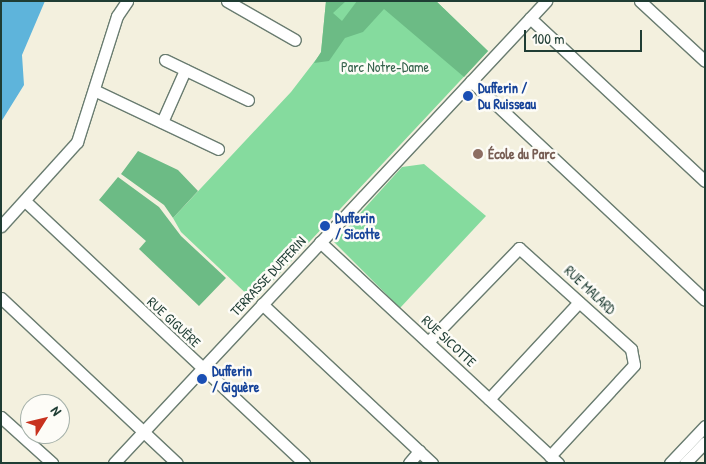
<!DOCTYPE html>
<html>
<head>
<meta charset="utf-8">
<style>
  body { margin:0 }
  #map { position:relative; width:706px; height:464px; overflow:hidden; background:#f3f0de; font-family:"Patrick Hand",sans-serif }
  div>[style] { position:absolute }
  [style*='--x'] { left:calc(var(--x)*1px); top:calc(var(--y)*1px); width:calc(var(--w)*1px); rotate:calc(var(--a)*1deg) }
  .green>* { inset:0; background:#85db9e }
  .forest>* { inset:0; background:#6cbb85 }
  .water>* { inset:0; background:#5eb4db }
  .roads { filter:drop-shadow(1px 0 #697c70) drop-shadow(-1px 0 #697c70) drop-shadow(0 1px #697c70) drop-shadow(0 -1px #697c70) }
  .minor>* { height:11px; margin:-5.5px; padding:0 5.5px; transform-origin:5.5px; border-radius:5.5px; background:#fff }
  .dots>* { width:14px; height:14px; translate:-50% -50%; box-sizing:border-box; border:2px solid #fdfcf7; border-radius:50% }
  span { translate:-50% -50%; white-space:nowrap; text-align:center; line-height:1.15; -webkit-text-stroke:5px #fdfcf7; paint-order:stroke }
  .park-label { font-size:14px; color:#38644e }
  .transit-label { font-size:14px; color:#164399; font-weight:700 }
  .left { translate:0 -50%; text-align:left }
  .education-label { font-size:14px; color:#785e54; font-weight:700 }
  .street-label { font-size:14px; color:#1f3d34 }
  .frame { position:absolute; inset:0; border:2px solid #1f3d34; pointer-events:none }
  .north { position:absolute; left:20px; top:394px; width:50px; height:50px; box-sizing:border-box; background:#fdfcf7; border:1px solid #a4b0a9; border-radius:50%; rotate:54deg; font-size:14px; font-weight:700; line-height:20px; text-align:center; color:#1f3d34 }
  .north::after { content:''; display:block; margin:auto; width:18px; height:22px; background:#c8321e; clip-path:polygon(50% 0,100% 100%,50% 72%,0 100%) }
  .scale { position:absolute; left:524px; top:30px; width:118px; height:22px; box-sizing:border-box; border:2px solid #1f3d34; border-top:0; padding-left:6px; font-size:15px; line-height:18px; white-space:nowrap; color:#1f3d34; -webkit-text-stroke:4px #fdfcf7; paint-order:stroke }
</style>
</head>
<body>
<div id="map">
  <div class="green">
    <i style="clip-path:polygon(326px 1px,436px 1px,488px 51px,254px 301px,181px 232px,173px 218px,291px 92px,321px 53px)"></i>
    <i style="clip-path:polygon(424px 164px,486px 216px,400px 308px,334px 242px,402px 167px)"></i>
  </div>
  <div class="forest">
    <i style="clip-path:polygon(326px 1px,346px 1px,333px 13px,342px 21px,357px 1px,436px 1px,488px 51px,464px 77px,384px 9px,363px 32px,345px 38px,329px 61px,314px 63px,321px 52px)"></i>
    <i style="clip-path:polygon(138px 151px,178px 170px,198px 191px,173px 218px,164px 205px,121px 174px)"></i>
    <i style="clip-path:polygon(118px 177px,159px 207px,181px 236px,226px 278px,199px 306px,139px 249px,146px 241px,99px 200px)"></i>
  </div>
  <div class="water">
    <i style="clip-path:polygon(1px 1px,45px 1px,22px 55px,24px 85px,1px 122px)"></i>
  </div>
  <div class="roads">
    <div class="minor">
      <i style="--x:227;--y:1;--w:78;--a:29.8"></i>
      <i style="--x:640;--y:1;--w:88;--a:42.7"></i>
      <i style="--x:530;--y:18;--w:239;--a:43"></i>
      <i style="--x:165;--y:60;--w:92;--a:25.7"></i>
      <i style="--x:471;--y:81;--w:320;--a:43.1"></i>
      <i style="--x:96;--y:91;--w:135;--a:25.4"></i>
      <i style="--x:162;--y:122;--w:57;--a:-66.1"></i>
      <i style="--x:25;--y:201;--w:383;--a:43.2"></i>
      <i style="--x:1;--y:226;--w:113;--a:-47.9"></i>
      <i style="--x:77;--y:142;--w:132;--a:-72.4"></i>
      <i style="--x:117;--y:16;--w:18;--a:-56"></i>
      <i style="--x:320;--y:242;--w:325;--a:42.9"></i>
      <i style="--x:1;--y:298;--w:241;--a:43.2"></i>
      <i style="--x:262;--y:304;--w:233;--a:43.1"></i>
      <i style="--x:428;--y:342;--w:131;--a:-45.9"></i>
      <i style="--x:519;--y:248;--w:151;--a:42"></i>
      <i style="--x:631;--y:349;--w:16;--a:79"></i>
      <i style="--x:634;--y:365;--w:124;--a:132.7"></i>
      <i style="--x:489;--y:399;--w:132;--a:-47.1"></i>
      <i style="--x:1;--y:417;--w:69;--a:42"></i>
      <i style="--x:114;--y:463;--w:633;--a:-46.92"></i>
      <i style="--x:409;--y:463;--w:16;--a:-50"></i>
      <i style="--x:670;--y:463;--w:51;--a:-46.6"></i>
      <i style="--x:685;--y:463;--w:29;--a:-46"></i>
    </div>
  </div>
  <div class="dots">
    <i style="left:468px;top:96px;background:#1a4fb4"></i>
    <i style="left:478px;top:154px;background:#8d6e63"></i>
    <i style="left:325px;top:226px;background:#1a4fb4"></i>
    <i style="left:202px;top:379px;background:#1a4fb4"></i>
  </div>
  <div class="park-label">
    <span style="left:385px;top:67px">Parc Notre-Dame</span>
  </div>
  <div class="transit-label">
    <span class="left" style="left:478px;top:96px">Dufferin /<br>Du Ruisseau</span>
    <span class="left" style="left:335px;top:226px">Dufferin<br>/ Sicotte</span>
    <span class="left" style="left:212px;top:379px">Dufferin<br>/ Giguère</span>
  </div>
  <div class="education-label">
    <span class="left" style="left:488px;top:154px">École du Parc</span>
  </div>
  <div class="street-label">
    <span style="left:268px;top:276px;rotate:-47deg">TERRASSE DUFFERIN</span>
    <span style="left:590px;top:290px;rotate:43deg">RUE MALARD</span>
    <span style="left:174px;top:322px;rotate:43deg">RUE GIGUÈRE</span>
    <span style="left:449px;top:341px;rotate:43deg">RUE SICOTTE</span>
  </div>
  <div class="frame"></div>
  <div class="north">N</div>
  <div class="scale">100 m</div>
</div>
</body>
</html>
